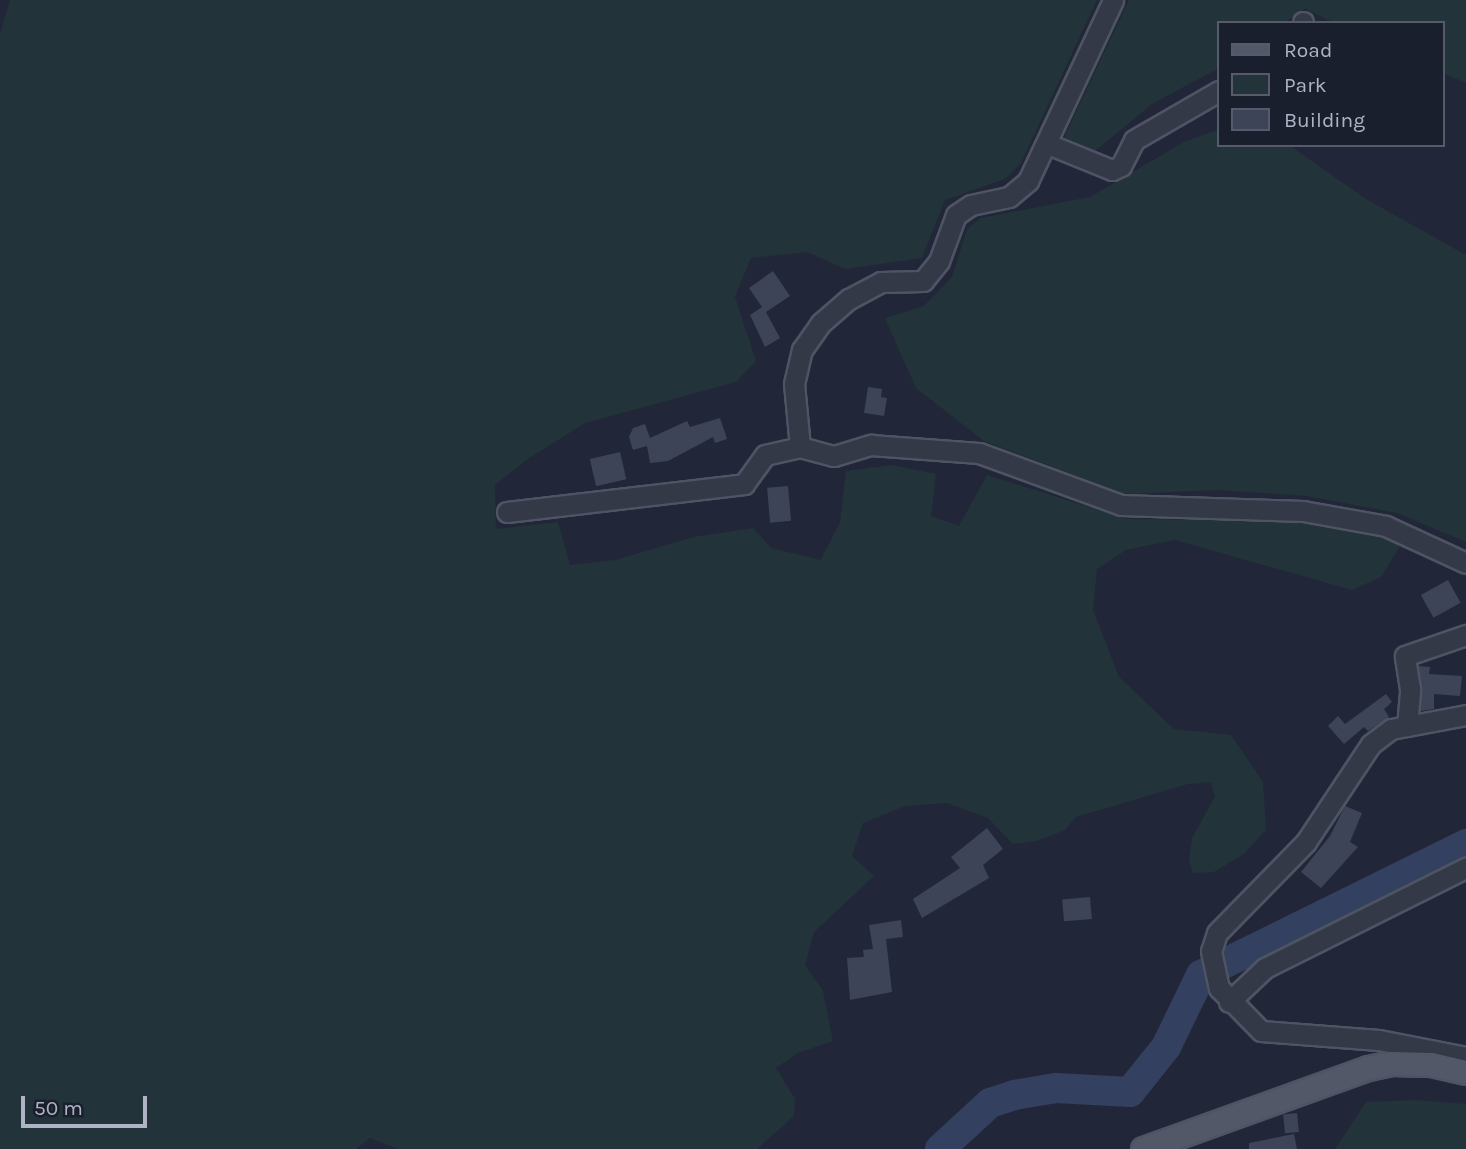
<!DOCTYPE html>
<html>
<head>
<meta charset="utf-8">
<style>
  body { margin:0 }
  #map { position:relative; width:1466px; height:1149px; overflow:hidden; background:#212738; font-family:Karla,sans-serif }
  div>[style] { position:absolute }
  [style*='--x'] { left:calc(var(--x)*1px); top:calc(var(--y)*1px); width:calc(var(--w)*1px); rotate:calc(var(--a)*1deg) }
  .green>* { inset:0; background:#223339 }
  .river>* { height:30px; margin:-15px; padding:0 15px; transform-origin:15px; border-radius:15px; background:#34405f }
  .building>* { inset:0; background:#3d4458; transform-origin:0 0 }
  .roads { filter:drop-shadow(2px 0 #4e5463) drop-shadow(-2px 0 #4e5463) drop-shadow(0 2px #4e5463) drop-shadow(0 -2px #4e5463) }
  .minor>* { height:19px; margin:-9.5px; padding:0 9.5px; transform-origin:9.5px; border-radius:9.5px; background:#343948 }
  .major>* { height:23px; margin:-11.5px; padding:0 11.5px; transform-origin:11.5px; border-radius:11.5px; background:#525868 }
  span { translate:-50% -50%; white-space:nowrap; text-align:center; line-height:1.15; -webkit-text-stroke:7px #1a1f2d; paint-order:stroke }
  .legend { position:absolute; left:1217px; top:21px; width:228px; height:126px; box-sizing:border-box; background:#1a1f2d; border:2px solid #555b6a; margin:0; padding:9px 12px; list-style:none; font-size:21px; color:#aeb4c5 }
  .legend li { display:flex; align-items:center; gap:14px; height:35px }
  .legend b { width:35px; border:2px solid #555b6a }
  .scale { position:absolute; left:21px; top:1096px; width:126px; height:32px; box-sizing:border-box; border:4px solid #aeb4c5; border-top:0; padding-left:9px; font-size:21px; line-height:24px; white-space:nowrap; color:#aeb4c5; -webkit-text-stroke:5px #1a1f2d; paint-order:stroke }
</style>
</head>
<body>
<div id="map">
  <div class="green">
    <i style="clip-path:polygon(10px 0,1097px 0,1021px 163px,1005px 179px,945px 200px,922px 258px,845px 269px,807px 252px,751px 258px,735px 297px,756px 361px,736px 382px,585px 423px,525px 461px,495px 485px,496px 529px,558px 522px,570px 565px,615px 560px,694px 537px,753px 528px,771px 548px,821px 560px,840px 522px,846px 471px,892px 465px,936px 474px,931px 516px,959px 526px,987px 475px,1127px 519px,1303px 521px,1388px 537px,1400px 546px,1381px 577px,1352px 590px,1175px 540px,1126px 550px,1097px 569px,1093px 610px,1119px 677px,1174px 729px,1231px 735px,1263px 782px,1266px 830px,1244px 854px,1214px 872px,1193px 873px,1189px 861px,1192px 838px,1215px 797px,1211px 782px,1188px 784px,1076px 817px,1065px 830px,1037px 841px,1013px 844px,988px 818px,947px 803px,905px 806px,863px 823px,852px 856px,874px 876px,814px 932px,805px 965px,823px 991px,833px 1041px,798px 1053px,776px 1068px,795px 1099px,794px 1116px,757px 1149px,398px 1149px,370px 1138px,356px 1149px,0 1149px,0 34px)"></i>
    <i style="clip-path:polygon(1129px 0,1466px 0,1466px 83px,1443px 73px,1443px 23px,1335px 23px,1305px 9px,1284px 23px,1219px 23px,1219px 68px,1152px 104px,1095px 151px,1064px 137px)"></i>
    <i style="clip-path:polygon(1219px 129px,1219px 145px,1289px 145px,1366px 199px,1466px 255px,1466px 542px,1397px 513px,1306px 496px,1218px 490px,1124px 494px,984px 441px,916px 388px,885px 318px,924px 306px,952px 277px,967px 229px,981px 218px,1090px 197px,1184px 142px)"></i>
    <i style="clip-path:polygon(1416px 1100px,1466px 1104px,1466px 1149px,1335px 1149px,1366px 1102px)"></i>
  </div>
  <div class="river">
    <i style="--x:940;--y:1149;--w:68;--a:-42.6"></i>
    <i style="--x:990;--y:1103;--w:25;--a:-18"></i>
    <i style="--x:1014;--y:1095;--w:43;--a:-9.5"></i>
    <i style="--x:1056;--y:1088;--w:74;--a:3.1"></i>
    <i style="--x:1130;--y:1092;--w:58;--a:-51.3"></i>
    <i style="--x:1166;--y:1047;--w:80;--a:-64.1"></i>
    <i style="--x:1201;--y:975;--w:296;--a:-26.3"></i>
  </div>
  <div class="building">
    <i style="clip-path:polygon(773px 271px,790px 296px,766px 312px,780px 338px,765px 347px,750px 315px,762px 307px,749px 288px)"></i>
    <i style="clip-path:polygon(868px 387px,882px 389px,881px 397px,887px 398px,884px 416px,864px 413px)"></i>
    <i style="clip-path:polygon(720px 418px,727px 439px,715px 443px,713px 437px,668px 461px,650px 463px,647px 446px,633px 450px,629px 437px,633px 428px,645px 424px,650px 438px,687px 421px,690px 427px)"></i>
    <i style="left:620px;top:452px;width:28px;height:31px;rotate:77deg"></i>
    <i style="left:788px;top:486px;width:35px;height:21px;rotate:85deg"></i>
    <i style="left:1448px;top:580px;width:26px;height:31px;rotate:61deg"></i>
    <i style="clip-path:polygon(1419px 666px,1430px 667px,1429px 674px,1462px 676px,1460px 696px,1434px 694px,1434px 709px,1421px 711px)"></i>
    <i style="clip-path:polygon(1386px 694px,1392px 702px,1384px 709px,1389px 717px,1368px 731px,1364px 727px,1344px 744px,1328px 726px,1338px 716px,1345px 724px)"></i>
    <i style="clip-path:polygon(1345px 806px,1362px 813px,1350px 842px,1358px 847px,1321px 888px,1301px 872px,1330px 836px)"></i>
    <i style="clip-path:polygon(987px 828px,1003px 849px,983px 865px,989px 878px,922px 918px,913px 899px,960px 868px,951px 857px)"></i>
    <i style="left:1090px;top:897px;width:22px;height:28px;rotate:85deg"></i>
    <i style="clip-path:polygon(901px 920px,903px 937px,886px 939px,892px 992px,850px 1000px,847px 958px,864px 957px,863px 950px,873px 949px,869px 925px)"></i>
    <i style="left:1297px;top:1113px;width:19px;height:14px;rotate:84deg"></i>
    <i style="clip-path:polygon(1294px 1134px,1297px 1149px,1249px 1149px,1249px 1143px)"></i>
  </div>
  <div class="roads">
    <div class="minor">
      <i style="--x:1303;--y:23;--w:1;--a:-90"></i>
      <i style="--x:1048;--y:144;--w:69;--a:22.1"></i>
      <i style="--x:1112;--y:170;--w:10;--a:-24"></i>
      <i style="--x:1121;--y:166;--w:29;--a:-63"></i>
      <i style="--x:1134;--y:140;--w:98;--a:-30"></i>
      <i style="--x:800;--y:447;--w:63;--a:-95.4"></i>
      <i style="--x:794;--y:384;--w:35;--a:-77"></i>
      <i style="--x:802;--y:350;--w:33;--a:-55"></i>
      <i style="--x:821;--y:323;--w:37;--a:-41"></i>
      <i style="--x:849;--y:299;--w:36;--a:-28"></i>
      <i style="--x:881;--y:282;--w:42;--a:-1.4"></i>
      <i style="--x:923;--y:281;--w:26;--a:-51"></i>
      <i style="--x:939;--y:261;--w:49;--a:-69.7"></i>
      <i style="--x:956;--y:215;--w:18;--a:-34"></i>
      <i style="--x:971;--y:205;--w:39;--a:-12"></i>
      <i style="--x:1009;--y:197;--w:25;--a:-40"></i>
      <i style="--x:1028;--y:181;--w:200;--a:-64.8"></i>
      <i style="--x:507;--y:512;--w:239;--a:-6.7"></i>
      <i style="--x:744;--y:484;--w:36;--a:-54"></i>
      <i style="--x:765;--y:455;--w:36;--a:-13"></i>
      <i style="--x:800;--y:447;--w:35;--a:15"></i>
      <i style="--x:834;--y:456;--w:39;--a:-17"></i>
      <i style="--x:871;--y:445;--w:108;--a:4.2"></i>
      <i style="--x:979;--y:453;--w:151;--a:20.1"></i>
      <i style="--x:1121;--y:505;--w:182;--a:1.9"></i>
      <i style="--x:1303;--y:511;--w:84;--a:10.2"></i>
      <i style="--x:1386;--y:526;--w:88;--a:24.8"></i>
      <i style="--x:1466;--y:715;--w:76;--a:169.4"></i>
      <i style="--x:1391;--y:729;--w:25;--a:143"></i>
      <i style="--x:1371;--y:744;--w:118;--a:123.6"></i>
      <i style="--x:1306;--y:842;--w:127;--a:134.4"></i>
      <i style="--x:1217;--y:933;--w:19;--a:108"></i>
      <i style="--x:1211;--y:951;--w:38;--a:78"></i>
      <i style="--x:1219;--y:988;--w:60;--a:45.7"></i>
      <i style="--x:1261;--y:1031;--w:118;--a:4.4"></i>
      <i style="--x:1379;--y:1040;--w:89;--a:11.1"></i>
      <i style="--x:1407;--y:726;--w:37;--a:-85"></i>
      <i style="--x:1410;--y:689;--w:33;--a:-99"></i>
      <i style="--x:1405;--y:656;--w:65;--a:-19"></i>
      <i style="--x:1229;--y:1002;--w:50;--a:-43.4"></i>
      <i style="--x:1265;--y:968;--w:225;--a:-26.5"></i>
    </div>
    <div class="major">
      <i style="--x:1143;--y:1149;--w:239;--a:-19.8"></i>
      <i style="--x:1368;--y:1068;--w:24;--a:-12"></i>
      <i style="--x:1391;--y:1063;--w:40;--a:1.4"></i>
      <i style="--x:1431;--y:1064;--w:36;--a:13"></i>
    </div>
  </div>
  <ul class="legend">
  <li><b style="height:9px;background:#525868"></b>Road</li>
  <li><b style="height:19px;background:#223339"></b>Park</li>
  <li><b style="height:19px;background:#3d4458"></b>Building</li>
  </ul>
  <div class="scale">50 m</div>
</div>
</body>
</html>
